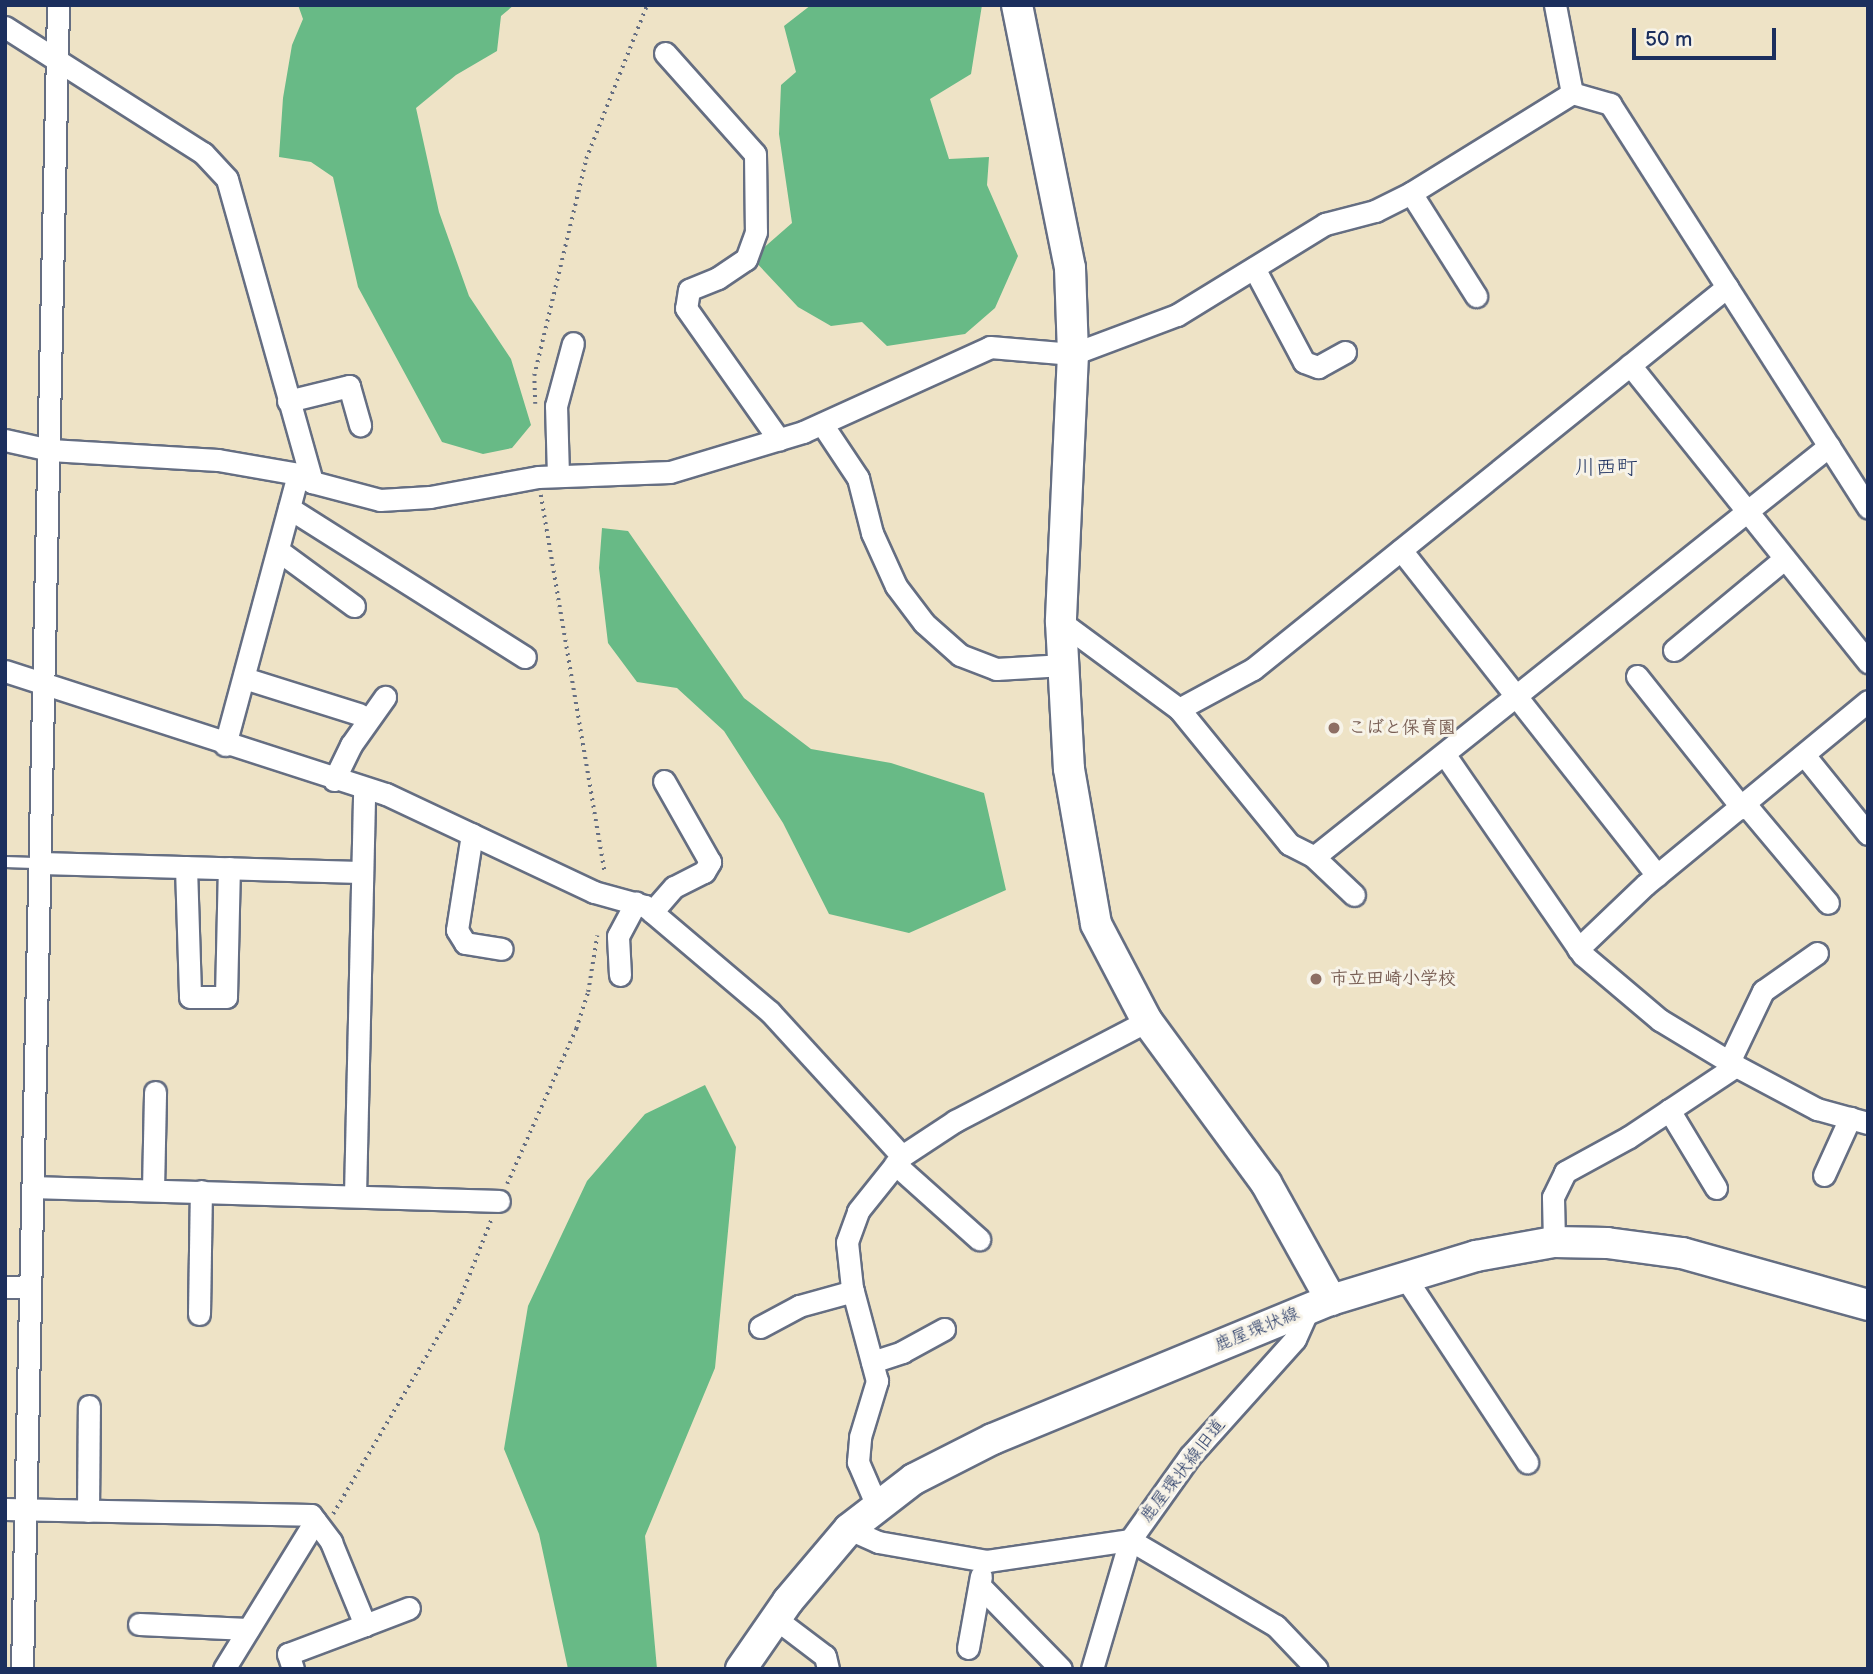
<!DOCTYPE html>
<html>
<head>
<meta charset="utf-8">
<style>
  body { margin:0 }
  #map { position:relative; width:1873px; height:1674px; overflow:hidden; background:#eee3c6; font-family:"Balsamiq Sans","Klee One",sans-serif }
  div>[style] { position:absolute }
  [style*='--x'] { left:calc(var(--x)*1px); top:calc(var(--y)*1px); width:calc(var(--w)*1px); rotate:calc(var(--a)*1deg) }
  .forest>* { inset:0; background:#68ba86 }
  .path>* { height:3.5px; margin-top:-1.75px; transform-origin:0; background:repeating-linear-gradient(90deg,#656e82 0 2px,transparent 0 7px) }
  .roads { filter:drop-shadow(2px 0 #656e82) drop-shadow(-2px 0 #656e82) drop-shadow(0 2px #656e82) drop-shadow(0 -2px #656e82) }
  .lane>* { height:10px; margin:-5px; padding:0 5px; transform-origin:5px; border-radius:5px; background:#fff }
  .street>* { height:21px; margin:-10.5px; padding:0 10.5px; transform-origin:10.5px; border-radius:10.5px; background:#fff }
  .secondary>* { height:30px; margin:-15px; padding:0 15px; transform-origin:15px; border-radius:15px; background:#fff }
  .dots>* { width:19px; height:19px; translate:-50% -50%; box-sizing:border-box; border:4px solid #f7f3e8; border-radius:50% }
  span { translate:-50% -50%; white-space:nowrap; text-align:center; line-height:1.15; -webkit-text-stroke:6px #f7f3e8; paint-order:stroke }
  .education-label { font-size:18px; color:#785e54; font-weight:700 }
  .left { translate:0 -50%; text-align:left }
  .street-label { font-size:18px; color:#1b2f5e }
  .quarter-label { font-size:21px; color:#1b2f5e }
  .frame { position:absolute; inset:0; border:7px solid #1b2f5e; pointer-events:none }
  .scale { position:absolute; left:1632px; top:28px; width:144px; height:32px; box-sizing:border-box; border:4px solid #1b2f5e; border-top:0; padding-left:9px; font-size:21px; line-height:24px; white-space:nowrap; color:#1b2f5e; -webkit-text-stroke:5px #f7f3e8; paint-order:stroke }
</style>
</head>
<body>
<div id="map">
  <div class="forest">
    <i style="clip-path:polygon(298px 5px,514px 5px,501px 16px,497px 51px,456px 75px,416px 108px,439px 212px,469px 296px,511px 359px,531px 425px,512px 448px,483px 454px,442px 442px,358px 287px,333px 177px,311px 162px,279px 157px,283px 98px,292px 45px,303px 19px)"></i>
    <i style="clip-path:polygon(811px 5px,982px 5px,971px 74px,930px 99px,949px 159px,989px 157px,987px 185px,1018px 256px,995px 308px,965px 334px,887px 346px,862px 322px,831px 326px,798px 307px,752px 258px,792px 223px,779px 134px,781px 85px,796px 72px,784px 26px)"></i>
    <i style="clip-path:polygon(602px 528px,628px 531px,744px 698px,811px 749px,891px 763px,984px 793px,1006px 890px,909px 933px,829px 914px,783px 823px,724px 731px,677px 688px,637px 682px,608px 643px,599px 568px)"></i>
    <i style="clip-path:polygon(705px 1085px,736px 1147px,715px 1368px,645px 1536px,657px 1669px,568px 1669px,539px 1534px,504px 1449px,528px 1306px,587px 1181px,645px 1114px)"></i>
  </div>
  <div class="path">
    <i style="--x:535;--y:404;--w:28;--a:-92"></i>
    <i style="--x:534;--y:376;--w:223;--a:-76.5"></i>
    <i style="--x:586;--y:159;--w:166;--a:-68.4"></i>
    <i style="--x:541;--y:495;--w:384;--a:80.4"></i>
    <i style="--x:507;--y:1184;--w:170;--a:-66"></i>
    <i style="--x:576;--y:1029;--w:39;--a:-72"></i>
    <i style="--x:588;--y:992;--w:57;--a:-80.9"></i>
    <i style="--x:333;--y:1514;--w:247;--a:-59.4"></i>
    <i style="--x:459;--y:1301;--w:87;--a:-68.4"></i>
  </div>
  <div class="roads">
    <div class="lane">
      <i style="--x:5;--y:862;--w:36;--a:2"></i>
    </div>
    <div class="street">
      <i style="--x:1555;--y:5;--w:90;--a:79.1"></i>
      <i style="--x:5;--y:27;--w:235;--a:32.5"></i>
      <i style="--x:203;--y:153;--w:35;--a:47"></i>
      <i style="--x:227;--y:179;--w:315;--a:74.3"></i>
      <i style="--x:665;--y:53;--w:135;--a:48.3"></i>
      <i style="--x:755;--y:154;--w:78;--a:89.3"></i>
      <i style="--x:756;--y:232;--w:29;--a:110"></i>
      <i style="--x:746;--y:259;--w:34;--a:146"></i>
      <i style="--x:718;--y:278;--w:31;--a:158"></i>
      <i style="--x:689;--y:290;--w:18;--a:99"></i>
      <i style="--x:686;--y:308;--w:161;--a:54.8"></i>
      <i style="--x:1411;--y:193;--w:122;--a:57.7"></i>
      <i style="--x:1254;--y:268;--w:106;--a:62"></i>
      <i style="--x:1304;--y:362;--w:15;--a:20"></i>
      <i style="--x:1318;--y:367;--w:31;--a:-29"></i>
      <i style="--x:1630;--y:365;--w:381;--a:51.3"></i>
      <i style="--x:288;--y:401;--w:63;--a:-13.8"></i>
      <i style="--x:349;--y:386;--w:41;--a:74.2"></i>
      <i style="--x:822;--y:424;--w:65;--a:56.3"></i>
      <i style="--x:858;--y:478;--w:57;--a:75.7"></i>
      <i style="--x:872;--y:533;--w:58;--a:65.6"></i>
      <i style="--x:896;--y:586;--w:46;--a:52.9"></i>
      <i style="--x:924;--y:623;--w:48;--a:41.6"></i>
      <i style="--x:960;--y:655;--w:39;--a:21"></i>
      <i style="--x:996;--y:669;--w:68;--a:-3.4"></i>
      <i style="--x:5;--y:440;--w:46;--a:12.5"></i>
      <i style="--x:50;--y:450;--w:168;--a:3.4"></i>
      <i style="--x:218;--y:460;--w:81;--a:9.9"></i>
      <i style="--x:298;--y:474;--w:16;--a:30"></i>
      <i style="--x:312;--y:482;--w:70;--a:14.8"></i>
      <i style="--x:380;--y:500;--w:50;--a:-3.4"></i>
      <i style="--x:430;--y:497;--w:110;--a:-10.5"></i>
      <i style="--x:538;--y:477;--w:132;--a:-2.2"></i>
      <i style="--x:670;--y:472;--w:139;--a:-16.7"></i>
      <i style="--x:803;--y:432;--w:205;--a:-24.4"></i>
      <i style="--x:990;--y:347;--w:83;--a:4.8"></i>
      <i style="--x:1073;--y:354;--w:111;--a:-20.6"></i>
      <i style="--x:1177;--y:315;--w:174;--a:-31.6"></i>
      <i style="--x:1325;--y:224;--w:52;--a:-14.6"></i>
      <i style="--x:1375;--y:211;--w:40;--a:-26.6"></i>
      <i style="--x:1411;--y:193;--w:190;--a:-31.8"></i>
      <i style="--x:1572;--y:93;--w:40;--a:16"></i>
      <i style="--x:1610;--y:104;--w:479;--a:57.4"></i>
      <i style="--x:558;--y:476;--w:70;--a:-91.6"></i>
      <i style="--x:556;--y:406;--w:65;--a:-74.9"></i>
      <i style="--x:289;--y:508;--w:279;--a:32.3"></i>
      <i style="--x:1401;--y:550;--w:414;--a:51.8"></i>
      <i style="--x:279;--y:551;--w:93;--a:36.3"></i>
      <i style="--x:1061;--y:622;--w:147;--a:36.4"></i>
      <i style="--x:1179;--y:709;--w:174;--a:50.8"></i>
      <i style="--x:1289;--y:844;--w:28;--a:27"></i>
      <i style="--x:1314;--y:857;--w:659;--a:-38.59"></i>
      <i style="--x:1674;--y:650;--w:143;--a:-39.6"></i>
      <i style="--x:5;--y:671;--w:400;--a:17.9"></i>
      <i style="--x:386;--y:794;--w:230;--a:25.2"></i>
      <i style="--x:594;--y:892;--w:53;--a:15.4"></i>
      <i style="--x:645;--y:906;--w:164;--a:40.3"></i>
      <i style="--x:770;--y:1012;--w:195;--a:47.5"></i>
      <i style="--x:1637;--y:676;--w:169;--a:51.5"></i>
      <i style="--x:244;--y:678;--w:121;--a:17.4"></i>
      <i style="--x:1179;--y:709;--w:84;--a:-28.4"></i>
      <i style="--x:1253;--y:669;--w:609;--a:-38.87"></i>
      <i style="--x:225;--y:745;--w:281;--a:-74.9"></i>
      <i style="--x:1445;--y:755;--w:243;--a:55.4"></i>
      <i style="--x:1583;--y:955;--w:101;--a:40.2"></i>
      <i style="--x:1660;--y:1020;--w:89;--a:31.2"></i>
      <i style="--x:1736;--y:1066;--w:92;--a:28"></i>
      <i style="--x:1817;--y:1109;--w:53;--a:15.4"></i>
      <i style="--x:1805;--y:756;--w:100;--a:51.1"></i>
      <i style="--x:334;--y:780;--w:39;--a:-64"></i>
      <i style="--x:351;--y:745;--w:59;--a:-54.7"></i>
      <i style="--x:1745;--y:804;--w:129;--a:50"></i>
      <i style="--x:472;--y:834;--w:97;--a:98.9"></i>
      <i style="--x:457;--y:930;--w:15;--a:58"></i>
      <i style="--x:465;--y:943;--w:37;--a:9"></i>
      <i style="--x:1314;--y:857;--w:55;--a:43.5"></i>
      <i style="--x:41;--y:863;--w:319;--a:1.6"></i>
      <i style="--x:186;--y:867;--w:130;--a:88.2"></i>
      <i style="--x:190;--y:997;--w:36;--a:0"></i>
      <i style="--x:226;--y:997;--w:129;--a:-88.7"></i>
      <i style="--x:652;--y:912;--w:33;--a:-49"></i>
      <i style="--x:674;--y:887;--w:34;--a:-27"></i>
      <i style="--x:704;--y:872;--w:12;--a:-59"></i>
      <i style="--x:710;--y:862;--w:93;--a:-119.6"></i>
      <i style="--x:1578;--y:949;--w:93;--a:-43.7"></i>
      <i style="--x:1645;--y:885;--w:289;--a:-39.5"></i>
      <i style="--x:620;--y:975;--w:39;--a:-93"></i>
      <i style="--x:618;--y:936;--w:38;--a:-62"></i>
      <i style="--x:1729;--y:1062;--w:79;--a:-64.4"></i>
      <i style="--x:1763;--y:991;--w:66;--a:-35.1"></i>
      <i style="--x:1669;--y:1110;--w:91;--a:58.9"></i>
      <i style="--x:895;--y:1164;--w:113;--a:41.8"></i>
      <i style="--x:1824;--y:1175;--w:63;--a:-65.5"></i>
      <i style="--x:33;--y:1187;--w:466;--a:1.7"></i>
      <i style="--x:153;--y:1190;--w:98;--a:-88.8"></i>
      <i style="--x:355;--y:1195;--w:406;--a:-88.7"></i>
      <i style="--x:1554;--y:1242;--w:45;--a:-91.3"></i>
      <i style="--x:1553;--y:1197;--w:28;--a:-64"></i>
      <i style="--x:1565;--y:1172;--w:73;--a:-28.7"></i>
      <i style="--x:1629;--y:1137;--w:128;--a:-33.6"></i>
      <i style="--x:1405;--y:1277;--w:222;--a:56.6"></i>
      <i style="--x:5;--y:1287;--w:25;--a:0"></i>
      <i style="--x:199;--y:1314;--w:123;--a:-89.1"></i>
      <i style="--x:760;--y:1327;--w:44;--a:-28.3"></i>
      <i style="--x:799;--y:1306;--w:56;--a:-15.5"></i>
      <i style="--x:872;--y:1362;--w:32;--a:-18"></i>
      <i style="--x:902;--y:1352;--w:48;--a:-28.7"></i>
      <i style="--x:877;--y:1506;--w:48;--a:-113.4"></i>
      <i style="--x:858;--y:1462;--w:25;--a:-85"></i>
      <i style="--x:860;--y:1437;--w:59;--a:-73.1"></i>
      <i style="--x:877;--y:1381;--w:96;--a:-105"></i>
      <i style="--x:852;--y:1288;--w:46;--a:-96.2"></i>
      <i style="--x:847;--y:1242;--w:33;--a:-70"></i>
      <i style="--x:858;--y:1211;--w:70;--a:-51.3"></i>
      <i style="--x:902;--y:1156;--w:64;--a:-33.4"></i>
      <i style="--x:955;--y:1121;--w:216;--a:-27.5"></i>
      <i style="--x:5;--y:1509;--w:306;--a:1.1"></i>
      <i style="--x:311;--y:1515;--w:34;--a:53"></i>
      <i style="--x:331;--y:1542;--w:90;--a:67.7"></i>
      <i style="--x:365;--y:1625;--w:47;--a:-21.1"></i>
      <i style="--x:88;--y:1511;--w:105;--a:-89.5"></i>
      <i style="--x:849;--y:1529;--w:32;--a:24"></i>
      <i style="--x:878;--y:1542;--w:111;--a:9.9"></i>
      <i style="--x:987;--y:1561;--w:145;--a:-8.4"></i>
      <i style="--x:1130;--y:1540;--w:169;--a:30.5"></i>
      <i style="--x:1276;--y:1626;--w:59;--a:46.4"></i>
      <i style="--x:982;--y:1588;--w:113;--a:45.7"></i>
      <i style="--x:776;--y:1619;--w:61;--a:37.1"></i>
      <i style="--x:825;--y:1656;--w:13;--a:77"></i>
      <i style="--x:139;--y:1624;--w:109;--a:2.6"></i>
      <i style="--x:968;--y:1648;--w:73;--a:-79.8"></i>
      <i style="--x:22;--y:1669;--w:1664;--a:-88.76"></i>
      <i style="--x:224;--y:1669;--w:174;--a:-58.4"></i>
      <i style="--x:293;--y:1669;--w:16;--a:-108"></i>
      <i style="--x:288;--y:1654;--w:82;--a:-20.6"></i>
      <i style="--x:1092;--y:1669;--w:134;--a:-73.6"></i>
      <i style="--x:1130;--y:1540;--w:103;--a:-54.5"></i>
      <i style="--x:1190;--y:1456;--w:157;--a:-48.1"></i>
      <i style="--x:1295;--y:1339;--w:34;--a:-66"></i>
    </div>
    <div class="secondary">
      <i style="--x:1017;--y:5;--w:268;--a:78.6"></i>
      <i style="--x:1070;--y:268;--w:86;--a:88"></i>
      <i style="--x:1073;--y:354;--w:268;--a:92.6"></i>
      <i style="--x:1061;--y:622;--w:147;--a:86.9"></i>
      <i style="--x:1069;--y:769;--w:157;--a:80.1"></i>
      <i style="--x:1096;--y:924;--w:110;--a:62.3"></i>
      <i style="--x:1147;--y:1021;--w:201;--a:53.7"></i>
      <i style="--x:1266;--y:1183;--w:134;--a:60.9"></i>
      <i style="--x:741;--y:1669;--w:83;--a:-55.3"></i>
      <i style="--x:788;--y:1601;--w:94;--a:-49.7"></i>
      <i style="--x:849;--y:1529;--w:82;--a:-37.6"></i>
      <i style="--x:914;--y:1479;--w:89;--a:-26.9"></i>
      <i style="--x:993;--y:1439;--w:365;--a:-22.4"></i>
      <i style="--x:1331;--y:1300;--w:152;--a:-16.9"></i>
      <i style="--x:1476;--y:1256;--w:79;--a:-10.2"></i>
      <i style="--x:1554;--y:1242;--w:53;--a:1.1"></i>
      <i style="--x:1607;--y:1243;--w:76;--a:7.6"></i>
      <i style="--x:1682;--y:1253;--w:193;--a:15.6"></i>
    </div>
  </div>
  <div class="dots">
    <i style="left:1334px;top:728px;background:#8d6e63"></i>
    <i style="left:1316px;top:979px;background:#8d6e63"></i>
  </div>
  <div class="education-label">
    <span class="left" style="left:1348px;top:728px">こばと保育園</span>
    <span class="left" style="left:1330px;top:979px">市立田崎小学校</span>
  </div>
  <div class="street-label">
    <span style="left:1257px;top:1330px;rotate:-22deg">鹿屋環状線</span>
    <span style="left:1183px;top:1471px;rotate:-52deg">鹿屋環状線旧道</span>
  </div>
  <div class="quarter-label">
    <span style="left:1606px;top:468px">川西町</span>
  </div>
  <div class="frame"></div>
  <div class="scale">50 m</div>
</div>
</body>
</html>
